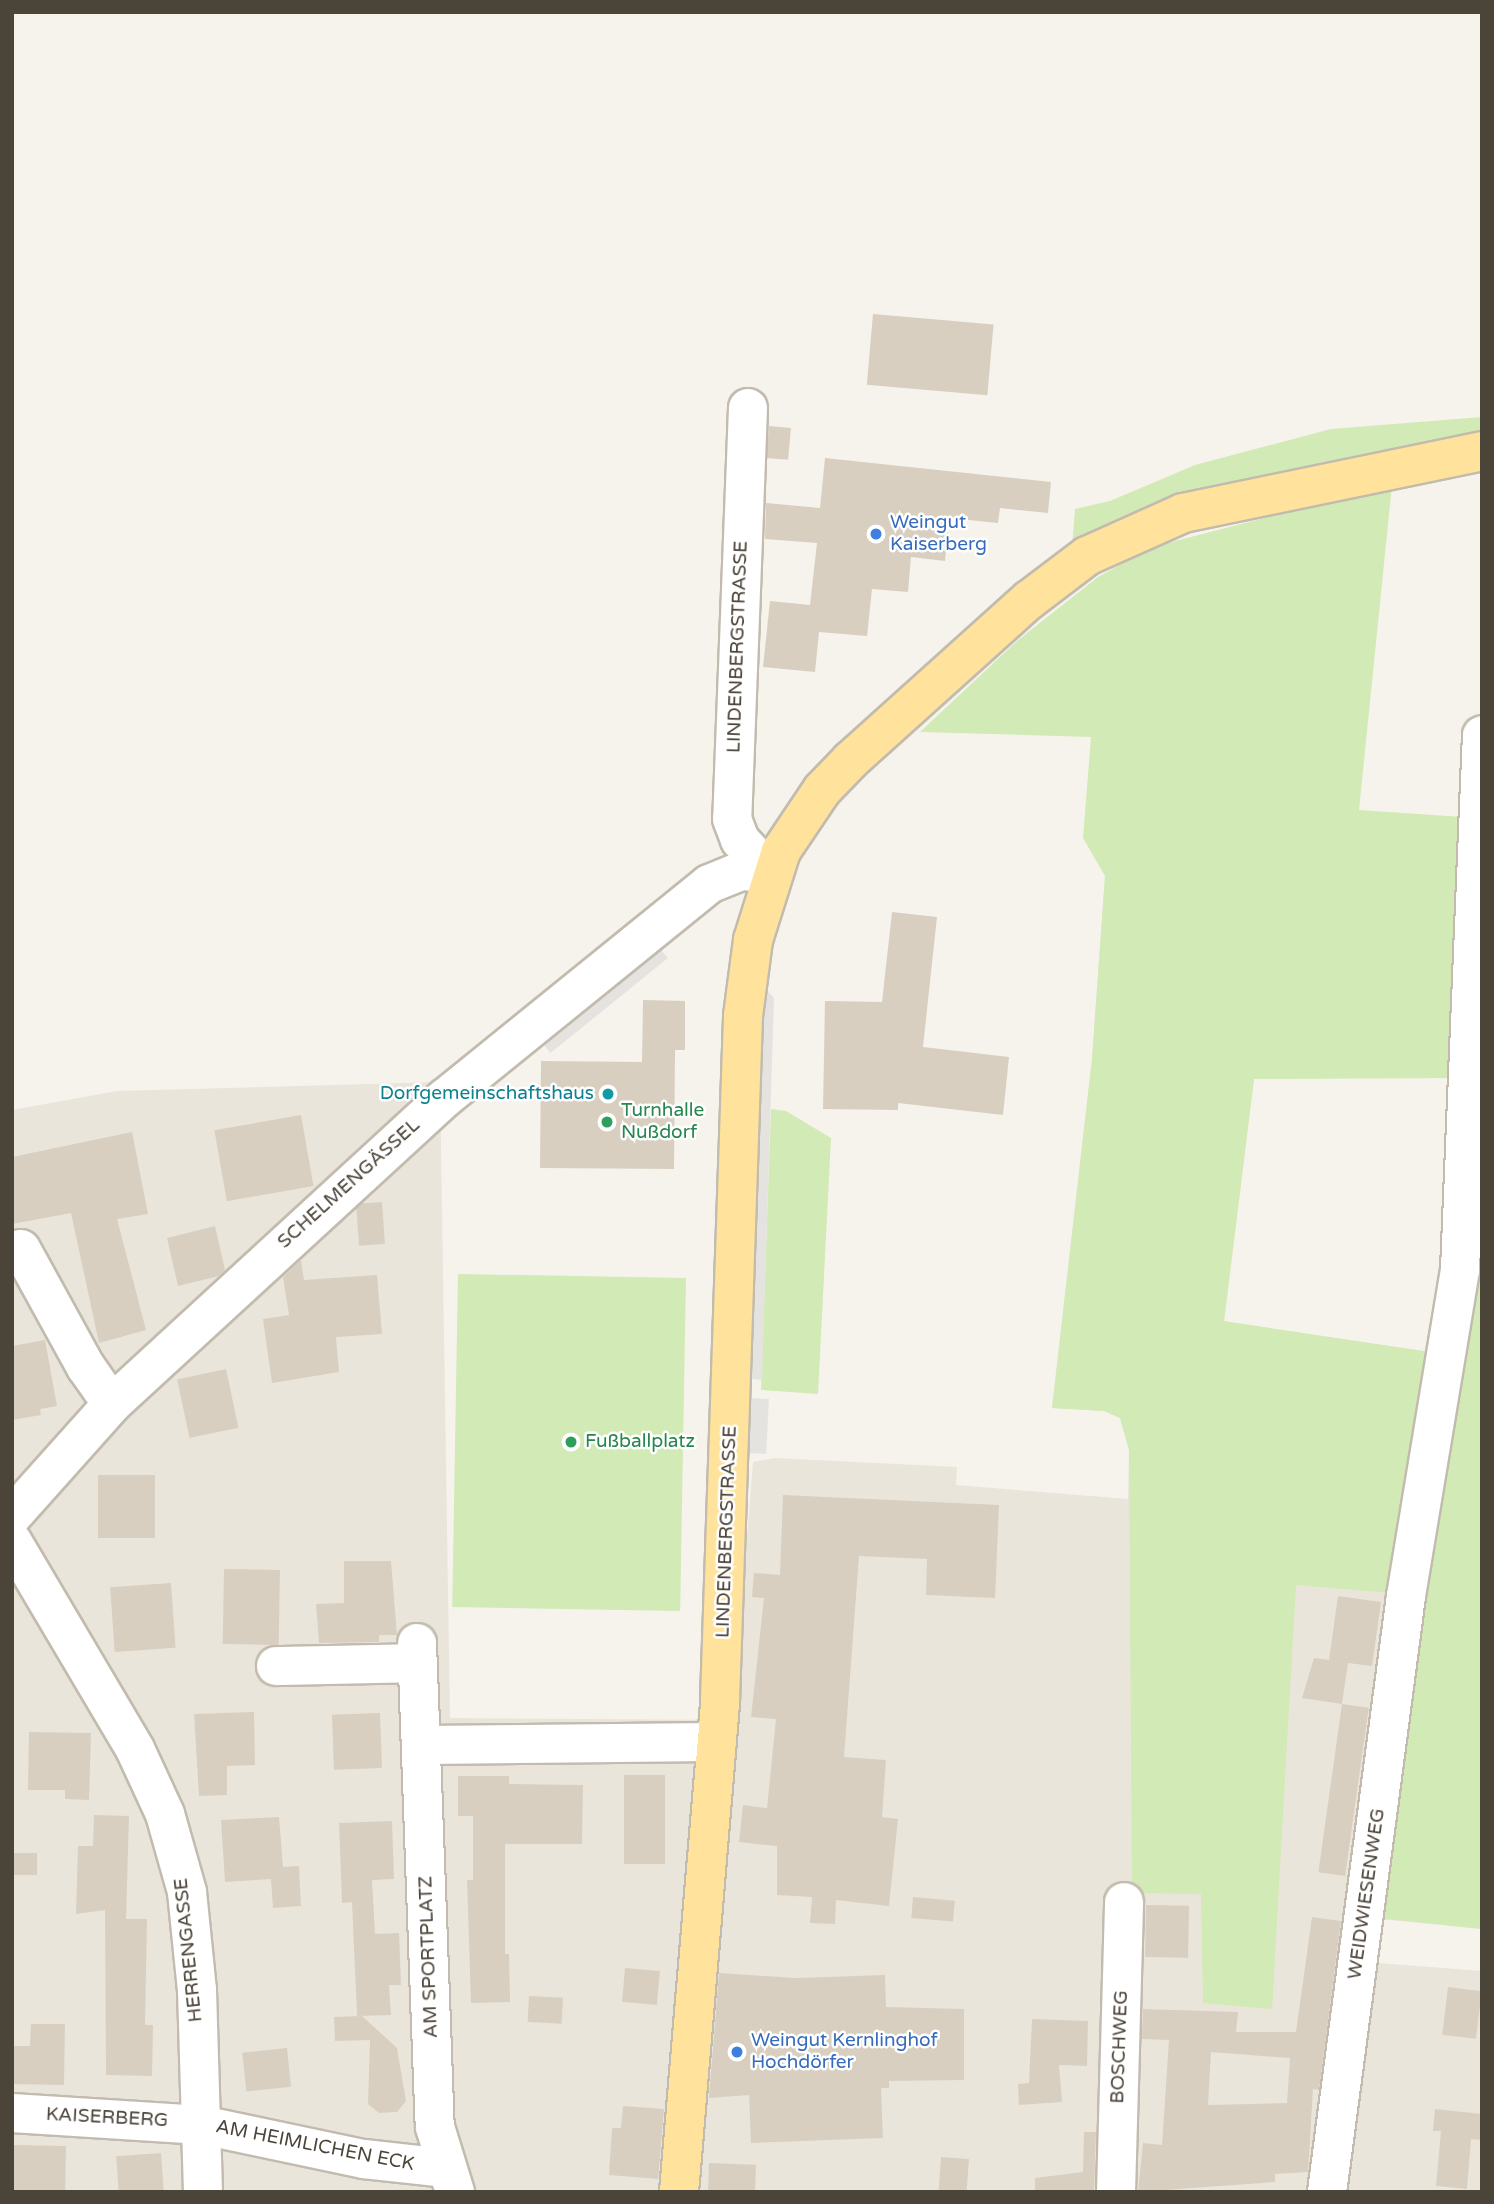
<!DOCTYPE html>
<html>
<head>
<meta charset="utf-8">
<style>
  body { margin:0 }
  #map { position:relative; width:1494px; height:2204px; overflow:hidden; background:#f6f3ec; font-family:"Varela Round",sans-serif }
  div>[style] { position:absolute }
  [style*='--x'] { left:calc(var(--x)*1px); top:calc(var(--y)*1px); width:calc(var(--w)*1px); rotate:calc(var(--a)*1deg) }
  .residential>* { inset:0; background:#eae5da }
  .green>* { inset:0; background:#d2eab5; transform-origin:0 0 }
  .parking>* { inset:0; background:#e5e3e0; transform-origin:0 0 }
  .building>* { inset:0; background:#d8cfc1; transform-origin:0 0 }
  .roads { filter:drop-shadow(2px 0 #c2bbae) drop-shadow(-2px 0 #c2bbae) drop-shadow(0 2px #c2bbae) drop-shadow(0 -2px #c2bbae) }
  .minor>* { height:38px; margin:-19px; padding:0 19px; transform-origin:19px; border-radius:19px; background:#fff }
  .major>* { height:38px; margin:-19px; padding:0 19px; transform-origin:19px; border-radius:19px; background:#ffe39c }
  .dots>* { width:19px; height:19px; translate:-50% -50%; box-sizing:border-box; border:4px solid #fff; border-radius:50% }
  span { translate:-50% -50%; white-space:nowrap; text-align:center; line-height:1.15; -webkit-text-stroke:5px #fff; paint-order:stroke }
  .shop-label { font-size:19px; color:#366cbe }
  .left { translate:0 -50%; text-align:left }
  .street-label { font-size:19px; color:#4b4439 }
  .culture-label { font-size:19px; color:#0d838f }
  .right { translate:-100% -50%; text-align:right }
  .leisure-label { font-size:19px; color:#27864d }
  .frame { position:absolute; inset:0; border:14px solid #4b4439; pointer-events:none }
</style>
</head>
<body>
<div id="map">
  <div class="residential">
    <i style="clip-path:polygon(1105px 876px,1254px 1079px,1224px 1322px,1459px 1356px,1482px 1929px,1369px 1918px,1366px 1962px,1482px 1971px,1482px 2192px,12px 2192px,12px 1110px,117px 1091px,440px 1082px,450px 1718px,733px 1720px,753px 1462px,775px 1458px,957px 1467px,956px 1485px,1128px 1499px,1129px 1450px,1120px 1418px,1104px 1411px,1052px 1408px,1092px 1059px)"></i>
  </div>
  <div class="green">
    <i style="clip-path:polygon(1482px 417px,1482px 436px,1072px 548px,1075px 509px,1110px 501px,1195px 465px,1331px 429px)"></i>
    <i style="clip-path:polygon(1392px 485px,1359px 810px,1478px 818px,1469px 1078px,1254px 1079px,1224px 1321px,1449px 1355px,1482px 1168px,1482px 1929px,1369px 1917px,1418px 1595px,1296px 1585px,1272px 2009px,1203px 2003px,1201px 1894px,1132px 1893px,1129px 1450px,1120px 1418px,1104px 1411px,1052px 1408px,1092px 1059px,1105px 876px,1083px 838px,1091px 737px,920px 732px,1017px 641px,1098px 577px,1152px 547px)"></i>
    <i style="clip-path:polygon(771px 1109px,786px 1111px,831px 1138px,818px 1394px,761px 1390px)"></i>
    <i style="left:458px;top:1274px;width:228px;height:333px;rotate:1deg"></i>
  </div>
  <div class="parking">
    <i style="left:654px;top:941px;width:22px;height:151px;rotate:51deg"></i>
    <i style="clip-path:polygon(759px 982px,774px 998px,762px 1380px,740px 1378px)"></i>
    <i style="left:750px;top:1398px;width:19px;height:55px;rotate:3deg"></i>
  </div>
  <div class="building">
    <i style="left:873px;top:314px;width:121px;height:71px;rotate:5deg"></i>
    <i style="left:769px;top:426px;width:22px;height:32px;rotate:5deg"></i>
    <i style="clip-path:polygon(825px 458px,1051px 482px,1048px 513px,1000px 508px,998px 523px,949px 518px,945px 561px,911px 557px,908px 592px,872px 589px,867px 636px,819px 632px,815px 672px,763px 667px,770px 601px,810px 605px,817px 543px,765px 539px,766px 503px,820px 508px)"></i>
    <i style="clip-path:polygon(892px 912px,937px 917px,923px 1047px,1009px 1057px,1003px 1115px,898px 1103px,898px 1110px,823px 1109px,825px 1001px,882px 1002px)"></i>
    <i style="clip-path:polygon(643px 1000px,685px 1001px,685px 1050px,675px 1050px,674px 1169px,540px 1168px,541px 1061px,642px 1062px)"></i>
    <i style="left:301px;top:1115px;width:72px;height:88px;rotate:80deg"></i>
    <i style="clip-path:polygon(132px 1132px,148px 1214px,117px 1219px,146px 1330px,99px 1343px,71px 1213px,12px 1224px,12px 1157px)"></i>
    <i style="left:382px;top:1202px;width:42px;height:26px;rotate:86deg"></i>
    <i style="clip-path:polygon(215px 1226px,225px 1270px,219px 1276px,178px 1286px,167px 1238px)"></i>
    <i style="clip-path:polygon(301px 1260px,304px 1280px,377px 1275px,382px 1334px,336px 1337px,339px 1372px,272px 1383px,263px 1319px,289px 1315px,283px 1277px)"></i>
    <i style="clip-path:polygon(45px 1340px,57px 1406px,40px 1409px,41px 1415px,12px 1420px,12px 1346px)"></i>
    <i style="left:226px;top:1369px;width:60px;height:50px;rotate:78deg"></i>
    <i style="left:98px;top:1475px;width:57px;height:63px"></i>
    <i style="clip-path:polygon(783px 1495px,999px 1505px,995px 1598px,926px 1595px,927px 1559px,859px 1556px,844px 1757px,886px 1760px,882px 1817px,898px 1819px,889px 1906px,836px 1900px,835px 1924px,810px 1923px,812px 1897px,777px 1895px,777px 1846px,739px 1842px,743px 1805px,767px 1808px,776px 1719px,751px 1717px,764px 1598px,752px 1597px,754px 1573px,780px 1575px)"></i>
    <i style="clip-path:polygon(344px 1561px,391px 1561px,397px 1635px,379px 1635px,379px 1642px,319px 1643px,316px 1604px,344px 1603px)"></i>
    <i style="left:224px;top:1569px;width:56px;height:75px;rotate:1deg"></i>
    <i style="left:171px;top:1583px;width:65px;height:61px;rotate:86deg"></i>
    <i style="clip-path:polygon(1338px 1596px,1381px 1602px,1372px 1666px,1348px 1663px,1342px 1704px,1302px 1698px,1314px 1658px,1329px 1660px)"></i>
    <i style="left:1342px;top:1704px;width:27px;height:170px;rotate:8deg"></i>
    <i style="clip-path:polygon(254px 1712px,255px 1765px,227px 1766px,227px 1795px,199px 1796px,194px 1714px)"></i>
    <i style="left:380px;top:1713px;width:55px;height:48px;rotate:88deg"></i>
    <i style="clip-path:polygon(29px 1732px,91px 1733px,89px 1800px,65px 1799px,65px 1790px,28px 1790px)"></i>
    <i style="left:624px;top:1775px;width:41px;height:89px"></i>
    <i style="clip-path:polygon(458px 1776px,509px 1776px,509px 1784px,583px 1785px,582px 1844px,505px 1844px,505px 1954px,509px 1954px,510px 2002px,471px 2003px,467px 1880px,473px 1880px,473px 1816px,458px 1816px)"></i>
    <i style="clip-path:polygon(94px 1815px,129px 1816px,126px 1919px,147px 1919px,145px 2025px,153px 2025px,152px 2076px,106px 2075px,105px 1910px,76px 1914px,78px 1846px,93px 1846px)"></i>
    <i style="clip-path:polygon(279px 1817px,283px 1867px,299px 1866px,301px 1906px,273px 1908px,271px 1879px,225px 1882px,221px 1820px)"></i>
    <i style="clip-path:polygon(392px 1821px,394px 1879px,372px 1880px,375px 1934px,399px 1933px,401px 1985px,389px 1985px,391px 2015px,357px 2016px,352px 1902px,342px 1903px,339px 1823px)"></i>
    <i style="left:12px;top:1853px;width:25px;height:22px"></i>
    <i style="left:913px;top:1897px;width:42px;height:21px;rotate:5deg"></i>
    <i style="left:1146px;top:1905px;width:43px;height:52px;rotate:1deg"></i>
    <i style="clip-path:polygon(evenodd,1312px 1917px,1341px 1921px,1319px 2090px,1313px 2089px,1308px 2172px,1275px 2174px,1275px 2182px,1138px 2192px,1143px 2143px,1162px 2145px,1169px 2040px,1142px 2039px,1143px 2009px,1238px 2012px,1236px 2032px,1296px 2032px,1312px 1917px,1211px 2052px,1290px 2058px,1287px 2103px,1208px 2105px,1211px 2052px)"></i>
    <i style="left:625px;top:1968px;width:35px;height:34px;rotate:5deg"></i>
    <i style="clip-path:polygon(719px 1973px,797px 1978px,885px 1975px,886px 2007px,964px 2009px,964px 2080px,889px 2081px,889px 2088px,881px 2088px,883px 2138px,751px 2143px,749px 2095px,709px 2098px)"></i>
    <i style="left:1448px;top:1987px;width:34px;height:48px;rotate:7deg"></i>
    <i style="left:529px;top:1996px;width:34px;height:26px;rotate:3deg"></i>
    <i style="clip-path:polygon(362px 2016px,397px 2048px,406px 2101px,397px 2112px,379px 2113px,368px 2104px,370px 2040px,335px 2041px,334px 2017px)"></i>
    <i style="clip-path:polygon(1032px 2019px,1088px 2021px,1087px 2066px,1059px 2065px,1062px 2102px,1019px 2105px,1018px 2084px,1029px 2083px)"></i>
    <i style="clip-path:polygon(31px 2024px,65px 2024px,64px 2085px,12px 2084px,12px 2046px,30px 2046px)"></i>
    <i style="left:287px;top:2048px;width:39px;height:45px;rotate:84deg"></i>
    <i style="clip-path:polygon(623px 2106px,664px 2109px,658px 2179px,609px 2175px,612px 2128px,621px 2128px)"></i>
    <i style="clip-path:polygon(1435px 2109px,1482px 2114px,1482px 2140px,1471px 2139px,1467px 2189px,1436px 2186px,1441px 2131px,1433px 2131px)"></i>
    <i style="clip-path:polygon(1084px 2132px,1096px 2132px,1094px 2192px,1035px 2192px,1035px 2178px,1083px 2172px)"></i>
    <i style="left:13px;top:2145px;width:53px;height:47px;rotate:1deg"></i>
    <i style="left:161px;top:2153px;width:39px;height:45px;rotate:86deg"></i>
    <i style="left:941px;top:2157px;width:28px;height:35px;rotate:4deg"></i>
    <i style="left:709px;top:2163px;width:47px;height:29px;rotate:2deg"></i>
  </div>
  <div class="roads">
    <div class="minor">
      <i style="--x:748;--y:408;--w:411;--a:92.2"></i>
      <i style="--x:732;--y:819;--w:22;--a:69"></i>
      <i style="--x:740;--y:840;--w:45;--a:46.8"></i>
      <i style="--x:21;--y:1249;--w:135;--a:61.2"></i>
      <i style="--x:86;--y:1367;--w:45;--a:54.9"></i>
      <i style="--x:12;--y:1516;--w:150;--a:-48.2"></i>
      <i style="--x:112;--y:1404;--w:452;--a:-42.6"></i>
      <i style="--x:445;--y:1098;--w:340;--a:-39"></i>
      <i style="--x:709;--y:884;--w:35;--a:-22"></i>
      <i style="--x:742;--y:871;--w:29;--a:4"></i>
      <i style="--x:12;--y:1541;--w:242;--a:59.4"></i>
      <i style="--x:135;--y:1749;--w:72;--a:65.2"></i>
      <i style="--x:165;--y:1814;--w:81;--a:74.2"></i>
      <i style="--x:187;--y:1892;--w:99;--a:84.2"></i>
      <i style="--x:197;--y:1990;--w:202;--a:88.3"></i>
      <i style="--x:417;--y:1643;--w:484;--a:87.9"></i>
      <i style="--x:435;--y:2127;--w:68;--a:72.9"></i>
      <i style="--x:276;--y:1666;--w:141;--a:-1.2"></i>
      <i style="--x:421;--y:1745;--w:296;--a:-0.6"></i>
      <i style="--x:12;--y:2113;--w:190;--a:3.6"></i>
      <i style="--x:202;--y:2125;--w:166;--a:11.9"></i>
      <i style="--x:364;--y:2159;--w:81;--a:6.3"></i>
      <i style="--x:1116;--y:2192;--w:290;--a:-88.4"></i>
      <i style="--x:1327;--y:2192;--w:601;--a:-82.45"></i>
      <i style="--x:1406;--y:1596;--w:330;--a:-80.6"></i>
      <i style="--x:1460;--y:1270;--w:535;--a:-87.65"></i>
    </div>
    <div class="major">
      <i style="--x:679;--y:2192;--w:494;--a:-85.2"></i>
      <i style="--x:720;--y:1700;--w:684;--a:-88.07"></i>
      <i style="--x:743;--y:1016;--w:77;--a:-82.5"></i>
      <i style="--x:753;--y:940;--w:93;--a:-72.5"></i>
      <i style="--x:781;--y:851;--w:73;--a:-56.1"></i>
      <i style="--x:822;--y:790;--w:42;--a:-46"></i>
      <i style="--x:851;--y:760;--w:239;--a:-42"></i>
      <i style="--x:1029;--y:600;--w:73;--a:-37.2"></i>
      <i style="--x:1087;--y:556;--w:105;--a:-24.1"></i>
      <i style="--x:1183;--y:513;--w:305;--a:-11.7"></i>
    </div>
  </div>
  <div class="dots">
    <i style="left:876px;top:534px;background:#3f7fe0"></i>
    <i style="left:608px;top:1094px;background:#0f9aa8"></i>
    <i style="left:607px;top:1122px;background:#2e9e5b"></i>
    <i style="left:571px;top:1442px;background:#2e9e5b"></i>
    <i style="left:737px;top:2052px;background:#3f7fe0"></i>
  </div>
  <div class="shop-label">
    <span class="left" style="left:890px;top:534px">Weingut<br>Kaiserberg</span>
    <span class="left" style="left:751px;top:2052px">Weingut Kernlinghof<br>Hochdörfer</span>
  </div>
  <div class="street-label">
    <span style="left:738px;top:647px;rotate:-88deg">LINDENBERGSTRASSE</span>
    <span style="left:349px;top:1184px;rotate:-42deg">SCHELMENGÄSSEL</span>
    <span style="left:727px;top:1532px;rotate:-88deg">LINDENBERGSTRASSE</span>
    <span style="left:1367px;top:1894px;rotate:-82deg">WEIDWIESENWEG</span>
    <span style="left:189px;top:1950px;rotate:-96deg">HERRENGASSE</span>
    <span style="left:429px;top:1957px;rotate:-92deg">AM SPORTPLATZ</span>
    <span style="left:1120px;top:2047px;rotate:-88deg">BOSCHWEG</span>
    <span style="left:107px;top:2118px;rotate:3deg">KAISERBERG</span>
    <span style="left:315px;top:2146px;rotate:11deg">AM HEIMLICHEN ECK</span>
  </div>
  <div class="culture-label">
    <span class="right" style="left:594px;top:1094px">Dorfgemeinschaftshaus</span>
  </div>
  <div class="leisure-label">
    <span class="left" style="left:621px;top:1122px">Turnhalle<br>Nußdorf</span>
    <span class="left" style="left:585px;top:1442px">Fußballplatz</span>
  </div>
  <div class="frame"></div>
</div>
</body>
</html>
